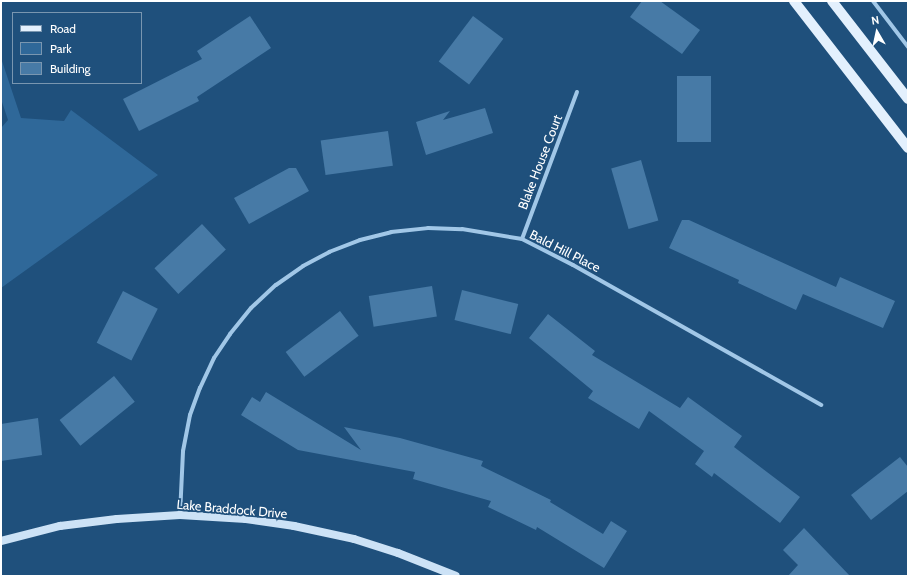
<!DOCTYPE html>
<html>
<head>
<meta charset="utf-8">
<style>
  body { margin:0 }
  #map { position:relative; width:909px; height:577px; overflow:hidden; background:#1f507c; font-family:Cabin,sans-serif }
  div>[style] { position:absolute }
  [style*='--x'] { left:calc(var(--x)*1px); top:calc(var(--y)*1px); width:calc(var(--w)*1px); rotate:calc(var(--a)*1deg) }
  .green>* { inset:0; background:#2f6899 }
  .building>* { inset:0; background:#477aa6; transform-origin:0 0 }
  .street>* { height:4px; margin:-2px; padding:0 2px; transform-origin:2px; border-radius:2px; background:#a1c7e7 }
  .secondary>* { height:8px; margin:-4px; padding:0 4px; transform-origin:4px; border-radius:4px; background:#cce2f6 }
  .primary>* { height:10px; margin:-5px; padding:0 5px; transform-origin:5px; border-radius:5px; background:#e3f0fd }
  span { translate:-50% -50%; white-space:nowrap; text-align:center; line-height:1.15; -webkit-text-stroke:3.5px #1f507c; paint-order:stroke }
  .street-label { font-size:13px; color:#fff }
  .frame { position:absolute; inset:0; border:2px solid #fff; pointer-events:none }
  .legend { position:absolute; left:12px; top:12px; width:130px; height:72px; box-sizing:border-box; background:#1f507c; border:1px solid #7996b0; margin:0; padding:5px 7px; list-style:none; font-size:12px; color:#fff }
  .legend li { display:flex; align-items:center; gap:8px; height:20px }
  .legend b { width:20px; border:1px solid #7996b0 }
  .north { position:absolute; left:857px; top:12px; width:40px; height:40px; -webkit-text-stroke:3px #1f507c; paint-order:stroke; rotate:351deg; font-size:11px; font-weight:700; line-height:16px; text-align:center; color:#fff }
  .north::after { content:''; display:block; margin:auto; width:14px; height:18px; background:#fff; clip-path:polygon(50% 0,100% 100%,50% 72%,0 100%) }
</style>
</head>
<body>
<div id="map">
  <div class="green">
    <i style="clip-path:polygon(1px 58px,21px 118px,64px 121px,71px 110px,158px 175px,1px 288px,1px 128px,8px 120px,1px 99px)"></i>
  </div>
  <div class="building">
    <i style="clip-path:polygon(642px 1px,660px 1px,700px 30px,682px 54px,630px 17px)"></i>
    <i style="clip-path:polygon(250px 16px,271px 48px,197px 97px,199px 101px,139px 131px,123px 99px,202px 59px,197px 51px)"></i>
    <i style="left:473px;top:16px;width:38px;height:57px;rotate:37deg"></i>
    <i style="left:677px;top:76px;width:34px;height:66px"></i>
    <i style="clip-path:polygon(485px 108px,493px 133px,426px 155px,416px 122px,450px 111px,443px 120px)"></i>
    <i style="left:388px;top:131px;width:35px;height:68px;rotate:82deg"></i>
    <i style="left:641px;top:160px;width:63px;height:31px;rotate:74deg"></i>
    <i style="clip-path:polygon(289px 168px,296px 168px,309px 191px,249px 224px,234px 198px)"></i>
    <i style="clip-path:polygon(682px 220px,689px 220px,836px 287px,840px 277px,895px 301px,883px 328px,803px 294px,796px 310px,738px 283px,739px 280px,669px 248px)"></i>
    <i style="left:202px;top:224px;width:35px;height:65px;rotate:47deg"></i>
    <i style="left:432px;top:286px;width:31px;height:64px;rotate:81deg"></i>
    <i style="left:462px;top:290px;width:58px;height:31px;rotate:14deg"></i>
    <i style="left:123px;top:291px;width:39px;height:58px;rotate:27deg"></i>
    <i style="left:340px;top:311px;width:31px;height:68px;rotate:53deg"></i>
    <i style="clip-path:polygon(548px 314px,595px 351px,592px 355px,680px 408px,688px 397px,742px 436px,734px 447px,800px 497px,780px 523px,714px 473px,712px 477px,695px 464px,704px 451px,649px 411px,639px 429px,588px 398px,593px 391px,529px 338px)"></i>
    <i style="left:114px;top:376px;width:33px;height:70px;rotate:51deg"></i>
    <i style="clip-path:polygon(266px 392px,361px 450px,344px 427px,400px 438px,483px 461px,481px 466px,551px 500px,550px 502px,603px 534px,611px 521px,627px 531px,604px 568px,537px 527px,536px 530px,488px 507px,491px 501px,413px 479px,415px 472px,298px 450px,241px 415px,252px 397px,260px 402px)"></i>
    <i style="clip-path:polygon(38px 418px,42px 455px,1px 461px,1px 424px)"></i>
    <i style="clip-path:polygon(900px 457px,908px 467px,908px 491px,871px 520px,851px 495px)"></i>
    <i style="clip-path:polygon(804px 528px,850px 576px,788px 576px,798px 565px,783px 550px)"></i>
  </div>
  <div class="street">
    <i style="--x:873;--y:1;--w:58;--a:52.7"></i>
    <i style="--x:522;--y:239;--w:157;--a:-69.5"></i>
    <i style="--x:180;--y:515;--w:64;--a:-87.3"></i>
    <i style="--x:183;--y:451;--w:37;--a:-79"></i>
    <i style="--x:190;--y:415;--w:29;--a:-70"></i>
    <i style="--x:200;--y:388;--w:33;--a:-65"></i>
    <i style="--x:214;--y:358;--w:29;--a:-56"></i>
    <i style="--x:230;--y:334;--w:33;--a:-51"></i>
    <i style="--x:251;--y:308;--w:34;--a:-43"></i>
    <i style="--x:276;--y:285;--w:33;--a:-35"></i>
    <i style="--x:303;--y:266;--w:30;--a:-28"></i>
    <i style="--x:329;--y:252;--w:33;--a:-21"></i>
    <i style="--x:360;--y:240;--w:32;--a:-14"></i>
    <i style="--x:391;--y:232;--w:37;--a:-6"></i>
    <i style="--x:428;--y:228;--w:34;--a:2"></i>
    <i style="--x:462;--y:229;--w:61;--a:9.5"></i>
    <i style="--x:522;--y:239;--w:57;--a:27"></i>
    <i style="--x:573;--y:265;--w:285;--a:29.4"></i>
  </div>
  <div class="secondary">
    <i style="--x:1;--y:541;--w:61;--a:-14.3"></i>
    <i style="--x:60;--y:526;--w:57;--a:-7"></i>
    <i style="--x:117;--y:519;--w:63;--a:-3.6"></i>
    <i style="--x:180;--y:515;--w:66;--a:3.5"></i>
    <i style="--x:246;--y:519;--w:49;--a:8.3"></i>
    <i style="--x:294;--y:526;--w:61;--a:12.2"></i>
    <i style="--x:354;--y:539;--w:46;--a:17.7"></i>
    <i style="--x:398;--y:553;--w:62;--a:21.6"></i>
  </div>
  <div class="primary">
    <i style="--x:794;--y:1;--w:186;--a:52.2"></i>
    <i style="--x:832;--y:1;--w:124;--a:52.2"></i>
  </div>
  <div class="street-label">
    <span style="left:540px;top:162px;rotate:-69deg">Blake House Court</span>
    <span style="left:565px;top:251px;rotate:27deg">Bald Hill Place</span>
    <span style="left:232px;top:509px;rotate:5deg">Lake Braddock Drive</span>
  </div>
  <div class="frame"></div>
  <ul class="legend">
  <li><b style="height:5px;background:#e3f0fd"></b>Road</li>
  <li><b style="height:11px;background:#2f6899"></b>Park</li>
  <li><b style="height:11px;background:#477aa6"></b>Building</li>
  </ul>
  <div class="north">N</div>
</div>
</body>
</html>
